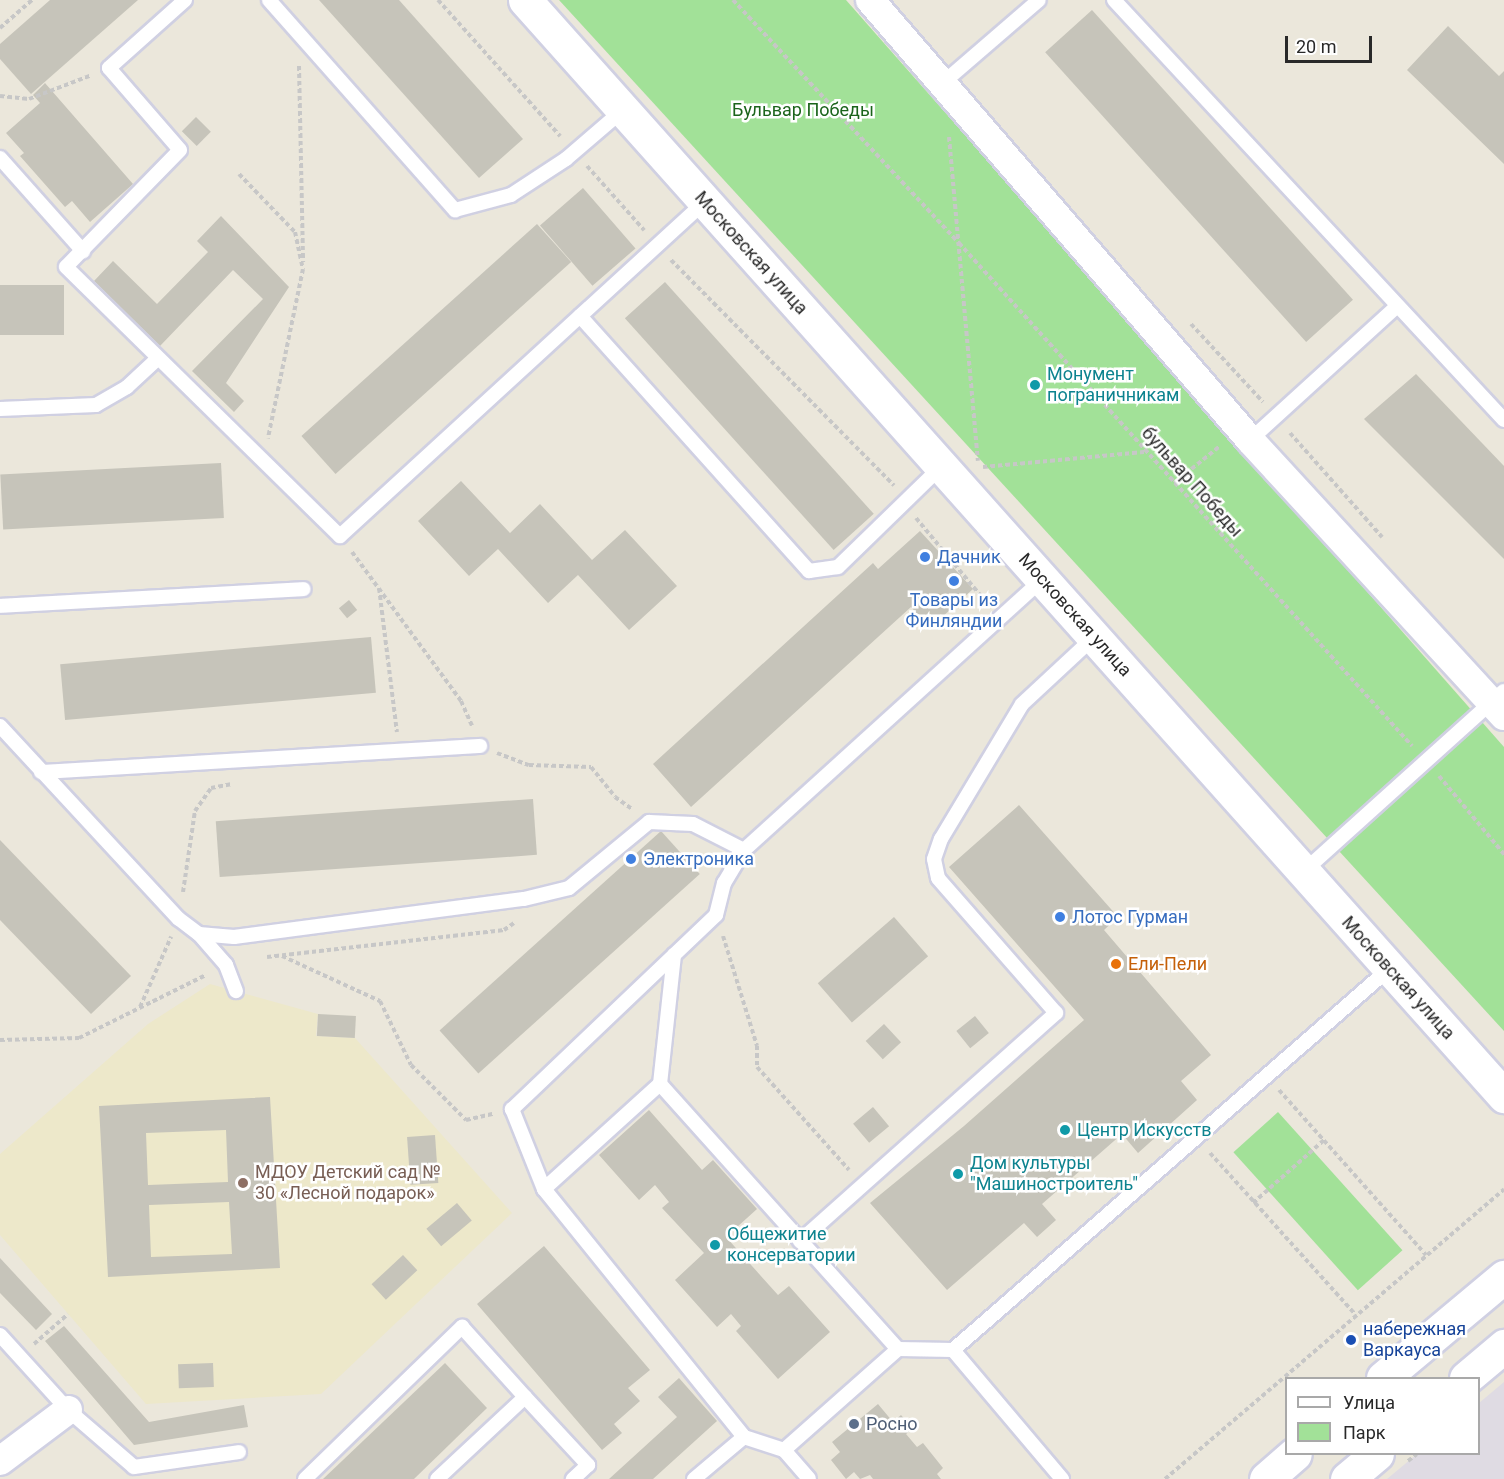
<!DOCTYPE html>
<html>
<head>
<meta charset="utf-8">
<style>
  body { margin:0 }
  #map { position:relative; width:1504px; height:1479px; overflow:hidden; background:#ebe7db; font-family:Roboto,sans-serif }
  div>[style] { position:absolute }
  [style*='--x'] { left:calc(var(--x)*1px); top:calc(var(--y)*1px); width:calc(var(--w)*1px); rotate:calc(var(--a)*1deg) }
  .industrial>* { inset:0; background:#dfdbe3 }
  .education>* { inset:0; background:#ede8ca }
  .green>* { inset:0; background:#a2e198; transform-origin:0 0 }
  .building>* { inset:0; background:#c6c4ba; transform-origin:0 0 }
  .path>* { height:4px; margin-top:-2px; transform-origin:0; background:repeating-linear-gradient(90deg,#c7c7c7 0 4.5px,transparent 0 7.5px) }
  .roads { filter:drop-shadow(2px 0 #d0d0e2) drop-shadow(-2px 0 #d0d0e2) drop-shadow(0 2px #d0d0e2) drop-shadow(0 -2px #d0d0e2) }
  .service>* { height:14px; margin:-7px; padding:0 7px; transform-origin:7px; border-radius:7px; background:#fff }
  .minor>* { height:28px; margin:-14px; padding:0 14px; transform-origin:14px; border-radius:14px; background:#fff }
  .tertiary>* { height:33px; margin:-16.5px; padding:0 16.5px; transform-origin:16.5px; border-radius:16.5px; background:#fff }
  .secondary>* { height:33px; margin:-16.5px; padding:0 16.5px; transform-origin:16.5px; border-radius:16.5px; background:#fff }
  .dots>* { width:16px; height:16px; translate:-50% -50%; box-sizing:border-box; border:3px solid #fff; border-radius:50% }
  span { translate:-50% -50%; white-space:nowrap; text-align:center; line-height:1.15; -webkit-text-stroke:5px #fff; paint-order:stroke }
  .park-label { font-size:18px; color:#1b641b }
  .street-label { font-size:18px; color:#292929 }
  .culture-label { font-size:18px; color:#0d838f }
  .left { translate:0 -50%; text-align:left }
  .shop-label { font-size:18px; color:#366cbe }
  .food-label { font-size:18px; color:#c56008 }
  .education-label { font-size:18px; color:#785e54 }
  .transit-label { font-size:18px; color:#164399 }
  .service-label { font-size:18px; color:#4e5e75 }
  .legend { position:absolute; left:1285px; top:1377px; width:195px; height:78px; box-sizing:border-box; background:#fff; border:2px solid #a9a9a9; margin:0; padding:8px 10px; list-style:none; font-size:18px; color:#292929 }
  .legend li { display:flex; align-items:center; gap:12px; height:30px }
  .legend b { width:30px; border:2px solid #a9a9a9 }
  .scale { position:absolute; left:1285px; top:36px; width:87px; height:27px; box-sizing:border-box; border:3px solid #292929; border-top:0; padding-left:8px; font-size:18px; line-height:21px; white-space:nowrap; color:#292929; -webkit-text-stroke:4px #fff; paint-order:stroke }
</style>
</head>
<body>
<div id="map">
  <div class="industrial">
    <i style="clip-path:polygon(1504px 1382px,1504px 1479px,1387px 1479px,1417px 1454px,1478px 1454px,1479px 1403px)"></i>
  </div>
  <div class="education">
    <i style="clip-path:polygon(210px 984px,318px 1014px,316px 1036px,355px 1038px,512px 1213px,321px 1394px,146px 1404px,0 1235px,0 1154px,148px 1024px)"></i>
  </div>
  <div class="green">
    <i style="clip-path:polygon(559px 0,846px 0,1504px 747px,1504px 1031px)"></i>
    <i style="left:1278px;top:1112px;width:186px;height:60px;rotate:48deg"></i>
  </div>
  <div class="building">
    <i style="clip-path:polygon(50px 0,138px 0,31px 94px,0 59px,0 44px)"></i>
    <i style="clip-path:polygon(319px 0,399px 0,523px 139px,479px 178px)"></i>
    <i style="left:1092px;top:10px;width:390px;height:63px;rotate:48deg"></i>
    <i style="clip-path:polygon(1448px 26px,1499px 76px,1504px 71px,1504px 164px,1407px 70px)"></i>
    <i style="clip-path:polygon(45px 83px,133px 184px,90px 222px,72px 201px,65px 207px,20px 156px,24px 153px,6px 133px,40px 103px,33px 95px)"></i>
    <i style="left:196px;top:117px;width:21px;height:20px;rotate:45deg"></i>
    <i style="left:583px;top:188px;width:80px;height:57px;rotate:49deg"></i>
    <i style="clip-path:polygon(221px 216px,289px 287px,226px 383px,244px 401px,234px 412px,192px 371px,263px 299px,233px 270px,160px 346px,94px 281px,113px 261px,157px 304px,208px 252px,197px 241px)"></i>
    <i style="left:537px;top:224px;width:51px;height:317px;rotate:48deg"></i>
    <i style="left:665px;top:282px;width:312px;height:54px;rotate:48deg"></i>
    <i style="left:64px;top:285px;width:50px;height:64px;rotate:90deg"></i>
    <i style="clip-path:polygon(1416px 374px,1504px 466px,1504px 559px,1364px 419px)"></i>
    <i style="left:221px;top:463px;width:55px;height:221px;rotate:87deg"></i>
    <i style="clip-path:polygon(461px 481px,510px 533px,540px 504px,592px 560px,625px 530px,677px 586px,629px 630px,578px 575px,548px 603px,498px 549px,469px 576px,418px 521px)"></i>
    <i style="clip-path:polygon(920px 531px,973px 589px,930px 628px,911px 607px,691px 807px,653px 764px,873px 563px,878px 569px)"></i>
    <i style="left:349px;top:600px;width:13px;height:13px;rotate:51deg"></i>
    <i style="left:371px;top:637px;width:56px;height:312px;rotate:85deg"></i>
    <i style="left:533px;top:799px;width:56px;height:318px;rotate:86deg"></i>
    <i style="clip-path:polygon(1019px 805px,1118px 917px,1104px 930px,1211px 1055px,1181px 1081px,1197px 1100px,1138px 1153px,1122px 1134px,1042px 1204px,1056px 1220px,1037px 1237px,1024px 1223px,947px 1290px,870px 1203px,964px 1126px,1084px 1020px,949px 867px)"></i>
    <i style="left:661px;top:831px;width:58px;height:298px;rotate:48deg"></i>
    <i style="clip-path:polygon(0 840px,131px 976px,91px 1014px,0 920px)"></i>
    <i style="left:894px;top:917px;width:52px;height:101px;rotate:49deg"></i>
    <i style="left:318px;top:1014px;width:38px;height:22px;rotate:3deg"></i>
    <i style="left:975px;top:1016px;width:22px;height:24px;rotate:51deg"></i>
    <i style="left:884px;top:1024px;width:25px;height:25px;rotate:47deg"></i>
    <i style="clip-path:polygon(evenodd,270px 1097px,280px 1268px,108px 1277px,99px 1106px,270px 1097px,226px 1130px,228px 1182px,148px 1185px,146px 1133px,226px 1130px,270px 1097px,229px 1202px,232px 1254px,151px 1257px,149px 1205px,229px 1202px)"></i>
    <i style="left:873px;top:1107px;width:25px;height:26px;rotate:50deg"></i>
    <i style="clip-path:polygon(649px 1110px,702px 1170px,713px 1160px,757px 1209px,726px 1237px,778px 1295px,789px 1286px,830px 1332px,778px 1379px,736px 1331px,741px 1326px,731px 1314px,717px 1327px,675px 1280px,704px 1253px,662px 1208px,669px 1202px,655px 1185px,639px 1200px,599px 1155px)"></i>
    <i style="left:435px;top:1135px;width:48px;height:28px;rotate:86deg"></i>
    <i style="left:457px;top:1203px;width:23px;height:40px;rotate:50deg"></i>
    <i style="clip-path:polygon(544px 1246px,650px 1370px,628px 1388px,640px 1401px,614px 1424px,622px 1433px,602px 1450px,477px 1304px)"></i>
    <i style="left:403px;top:1255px;width:21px;height:43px;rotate:47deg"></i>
    <i style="clip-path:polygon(0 1258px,52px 1314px,36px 1330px,0 1293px)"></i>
    <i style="clip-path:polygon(64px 1326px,149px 1422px,244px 1405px,248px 1427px,134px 1445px,45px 1341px)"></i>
    <i style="left:213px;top:1363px;width:24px;height:35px;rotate:88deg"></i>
    <i style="clip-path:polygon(445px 1363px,487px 1408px,414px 1479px,323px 1479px)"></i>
    <i style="clip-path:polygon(679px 1378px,717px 1421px,653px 1479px,609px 1479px,677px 1417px,658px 1397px)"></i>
    <i style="clip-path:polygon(878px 1404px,893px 1422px,901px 1415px,913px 1429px,906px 1434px,917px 1447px,923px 1443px,943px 1468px,937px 1474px,941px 1479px,873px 1479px,870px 1475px,860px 1479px,854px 1472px,846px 1479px,831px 1460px,840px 1452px,832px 1442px)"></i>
  </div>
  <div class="path">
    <i style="--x:438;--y:0;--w:183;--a:48.1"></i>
    <i style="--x:733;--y:0;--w:332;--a:47.1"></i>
    <i style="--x:959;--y:243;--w:677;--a:47.99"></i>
    <i style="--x:0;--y:28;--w:43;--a:-41.2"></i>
    <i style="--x:299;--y:66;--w:196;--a:88.8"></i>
    <i style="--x:0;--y:96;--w:29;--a:6"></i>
    <i style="--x:29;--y:99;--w:67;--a:-20.9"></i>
    <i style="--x:949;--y:137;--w:325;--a:84.9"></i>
    <i style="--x:587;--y:166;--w:86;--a:48.3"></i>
    <i style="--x:239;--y:174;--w:81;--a:46"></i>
    <i style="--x:295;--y:232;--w:38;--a:78"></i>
    <i style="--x:303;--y:269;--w:173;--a:101.7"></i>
    <i style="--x:671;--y:260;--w:317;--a:45.3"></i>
    <i style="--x:1191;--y:324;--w:106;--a:47.3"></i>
    <i style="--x:1290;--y:433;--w:139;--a:48.5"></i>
    <i style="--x:983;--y:467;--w:164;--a:-5.3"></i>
    <i style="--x:1174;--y:483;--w:59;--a:-38.8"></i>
    <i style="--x:916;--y:518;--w:109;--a:50.2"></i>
    <i style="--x:352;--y:552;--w:185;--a:53.8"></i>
    <i style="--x:461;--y:701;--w:27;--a:66"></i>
    <i style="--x:379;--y:588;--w:145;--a:82.9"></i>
    <i style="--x:497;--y:753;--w:34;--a:21"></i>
    <i style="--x:529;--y:765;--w:62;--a:1.8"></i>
    <i style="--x:591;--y:767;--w:38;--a:51"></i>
    <i style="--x:615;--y:797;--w:21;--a:35"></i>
    <i style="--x:1439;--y:776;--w:102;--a:50.2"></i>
    <i style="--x:183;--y:892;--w:82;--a:-81.6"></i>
    <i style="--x:195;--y:811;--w:28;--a:-55"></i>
    <i style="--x:211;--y:788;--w:20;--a:-11"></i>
    <i style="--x:723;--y:936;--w:115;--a:72.8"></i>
    <i style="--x:757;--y:1046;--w:21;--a:90"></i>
    <i style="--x:757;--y:1067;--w:138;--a:48.2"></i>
    <i style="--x:282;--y:956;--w:108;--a:24.7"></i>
    <i style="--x:380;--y:1001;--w:71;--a:64.2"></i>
    <i style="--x:411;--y:1065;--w:78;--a:45"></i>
    <i style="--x:466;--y:1120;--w:28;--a:-13"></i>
    <i style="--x:267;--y:957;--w:239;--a:-6.5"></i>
    <i style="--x:504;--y:930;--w:12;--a:-35"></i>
    <i style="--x:140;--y:1007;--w:77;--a:-66.1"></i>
    <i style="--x:0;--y:1040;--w:79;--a:-1.5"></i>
    <i style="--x:79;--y:1038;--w:142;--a:-26.4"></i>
    <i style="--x:1279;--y:1090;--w:221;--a:48.3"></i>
    <i style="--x:1210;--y:1153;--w:218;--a:48"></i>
    <i style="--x:1253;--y:1203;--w:95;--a:-41.6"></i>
    <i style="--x:34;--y:1344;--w:45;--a:-41.4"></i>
    <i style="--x:1408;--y:1461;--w:11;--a:-38"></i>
    <i style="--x:1165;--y:1479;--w:446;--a:-40.5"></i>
  </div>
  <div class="roads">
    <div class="service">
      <i style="--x:185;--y:0;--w:102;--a:138.2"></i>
      <i style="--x:109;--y:68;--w:108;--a:49.1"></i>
      <i style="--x:180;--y:150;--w:163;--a:134.3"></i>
      <i style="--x:66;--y:267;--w:384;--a:44.5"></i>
      <i style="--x:340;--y:536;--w:495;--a:-42.5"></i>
      <i style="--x:269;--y:0;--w:281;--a:48.5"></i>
      <i style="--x:455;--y:210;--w:58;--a:-15"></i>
      <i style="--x:511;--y:195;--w:66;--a:-33.2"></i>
      <i style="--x:566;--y:159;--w:75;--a:-40.7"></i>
      <i style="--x:1114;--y:0;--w:573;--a:47.12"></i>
      <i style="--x:944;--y:82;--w:125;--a:-40.8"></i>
      <i style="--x:0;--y:158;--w:125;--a:48.3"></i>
      <i style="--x:580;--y:316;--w:343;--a:48.1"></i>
      <i style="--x:809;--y:571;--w:29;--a:-8"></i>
      <i style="--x:838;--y:567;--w:145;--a:-44.2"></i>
      <i style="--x:0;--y:409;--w:96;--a:-2.4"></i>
      <i style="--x:96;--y:405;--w:36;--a:-30"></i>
      <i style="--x:127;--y:387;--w:41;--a:-43"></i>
      <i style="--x:1250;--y:440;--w:197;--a:-42.3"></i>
      <i style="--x:0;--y:606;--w:304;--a:-3.2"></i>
      <i style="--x:0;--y:726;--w:263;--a:47.2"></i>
      <i style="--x:179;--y:919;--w:25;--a:37"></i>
      <i style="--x:199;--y:934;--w:35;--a:5"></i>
      <i style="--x:234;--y:937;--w:292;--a:-7.5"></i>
      <i style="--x:524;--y:899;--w:46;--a:-13.7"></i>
      <i style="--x:569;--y:888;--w:104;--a:-39.5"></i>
      <i style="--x:649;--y:822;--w:44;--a:2.6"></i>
      <i style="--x:693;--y:824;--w:57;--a:27"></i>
      <i style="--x:744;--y:850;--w:404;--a:-42.2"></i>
      <i style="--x:41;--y:772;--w:440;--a:-3.4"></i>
      <i style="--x:744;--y:850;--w:39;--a:121"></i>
      <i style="--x:724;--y:883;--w:33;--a:104"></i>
      <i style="--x:716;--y:915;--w:282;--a:136.4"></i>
      <i style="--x:512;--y:1109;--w:86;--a:68.2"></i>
      <i style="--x:544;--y:1189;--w:319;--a:51.1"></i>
      <i style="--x:744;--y:1437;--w:42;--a:18"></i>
      <i style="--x:784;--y:1450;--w:38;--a:49"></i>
      <i style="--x:1304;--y:871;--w:269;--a:-42"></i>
      <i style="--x:199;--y:934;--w:41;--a:48.9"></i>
      <i style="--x:226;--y:965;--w:28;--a:69"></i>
      <i style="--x:660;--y:1084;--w:130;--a:-83.8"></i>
      <i style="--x:544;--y:1189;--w:156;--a:-42.2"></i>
      <i style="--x:660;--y:1084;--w:356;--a:48.1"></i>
      <i style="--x:800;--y:1241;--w:343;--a:-41.7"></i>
      <i style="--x:1056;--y:1013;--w:179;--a:-131.2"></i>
      <i style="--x:938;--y:878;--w:19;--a:-102"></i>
      <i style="--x:934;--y:859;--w:21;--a:-71"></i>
      <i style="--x:941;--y:839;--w:157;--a:-59"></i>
      <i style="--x:1022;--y:704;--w:98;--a:-42.9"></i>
      <i style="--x:0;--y:1335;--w:101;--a:47.8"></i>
      <i style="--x:68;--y:1410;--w:87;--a:40.8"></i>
      <i style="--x:134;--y:1467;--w:106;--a:-8.1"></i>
      <i style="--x:953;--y:1350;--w:169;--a:49.8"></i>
      <i style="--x:525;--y:1397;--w:93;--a:47.2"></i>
      <i style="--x:588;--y:1465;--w:21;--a:137"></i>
      <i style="--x:784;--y:1450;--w:152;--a:-41.5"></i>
      <i style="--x:898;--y:1349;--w:55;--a:1"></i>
      <i style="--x:953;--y:1350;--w:580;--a:-41.16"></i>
      <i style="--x:305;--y:1479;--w:219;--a:-44.1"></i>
      <i style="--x:462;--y:1327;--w:94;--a:48"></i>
      <i style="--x:525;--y:1397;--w:120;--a:137"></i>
      <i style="--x:694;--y:1479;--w:65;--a:-40"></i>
    </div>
    <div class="minor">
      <i style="--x:870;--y:0;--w:581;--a:49.18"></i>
      <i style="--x:1250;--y:440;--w:375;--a:47.4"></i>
      <i style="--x:0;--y:1461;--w:85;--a:-36.9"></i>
    </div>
    <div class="tertiary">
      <i style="--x:525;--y:0;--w:1470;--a:48.23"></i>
    </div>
    <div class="secondary">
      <i style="--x:1383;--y:1378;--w:158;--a:-39.9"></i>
      <i style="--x:1466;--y:1378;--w:50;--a:-40.1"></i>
      <i style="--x:1266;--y:1479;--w:38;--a:-41"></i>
      <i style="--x:1347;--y:1479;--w:39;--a:-40"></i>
    </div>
  </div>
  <div class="dots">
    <i style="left:1035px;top:385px;background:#0f9aa8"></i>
    <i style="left:925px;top:557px;background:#3f7fe0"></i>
    <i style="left:954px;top:581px;background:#3f7fe0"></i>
    <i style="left:631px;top:859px;background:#3f7fe0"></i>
    <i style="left:1060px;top:917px;background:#3f7fe0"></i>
    <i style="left:1116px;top:964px;background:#e8710a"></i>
    <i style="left:1065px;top:1130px;background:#0f9aa8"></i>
    <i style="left:958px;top:1174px;background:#0f9aa8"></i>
    <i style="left:243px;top:1183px;background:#8d6e63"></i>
    <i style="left:715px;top:1245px;background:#0f9aa8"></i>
    <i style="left:1351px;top:1340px;background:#1a4fb4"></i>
    <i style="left:854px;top:1424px;background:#5c6f8a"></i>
  </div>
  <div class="park-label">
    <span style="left:803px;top:110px">Бульвар Победы</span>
  </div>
  <div class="street-label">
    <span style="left:751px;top:253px;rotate:48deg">Московская улица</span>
    <span style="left:1192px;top:482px;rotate:48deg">бульвар Победы</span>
    <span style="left:1075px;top:615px;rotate:48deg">Московская улица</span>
    <span style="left:1398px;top:978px;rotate:48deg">Московская улица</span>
  </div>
  <div class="culture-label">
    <span class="left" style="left:1047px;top:385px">Монумент<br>пограничникам</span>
    <span class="left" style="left:1077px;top:1130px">Центр Искусств</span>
    <span class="left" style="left:970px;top:1174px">Дом культуры<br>"Машиностроитель"</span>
    <span class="left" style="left:727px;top:1245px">Общежитие<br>консерватории</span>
  </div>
  <div class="shop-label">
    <span class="left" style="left:937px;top:557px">Дачник</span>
    <span style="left:954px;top:611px">Товары из<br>Финляндии</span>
    <span class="left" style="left:643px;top:859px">Электроника</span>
    <span class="left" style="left:1072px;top:917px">Лотос Гурман</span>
  </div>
  <div class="food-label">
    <span class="left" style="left:1128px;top:964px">Ели-Пели</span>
  </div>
  <div class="education-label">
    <span class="left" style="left:255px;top:1183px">МДОУ Детский сад №<br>30 «Лесной подарок»</span>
  </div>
  <div class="transit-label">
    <span class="left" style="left:1363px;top:1340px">набережная<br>Варкауса</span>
  </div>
  <div class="service-label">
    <span class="left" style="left:866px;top:1424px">Росно</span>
  </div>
  <ul class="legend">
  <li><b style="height:8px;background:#fff"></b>Улица</li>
  <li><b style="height:16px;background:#a2e198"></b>Парк</li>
  </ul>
  <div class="scale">20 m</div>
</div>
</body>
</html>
